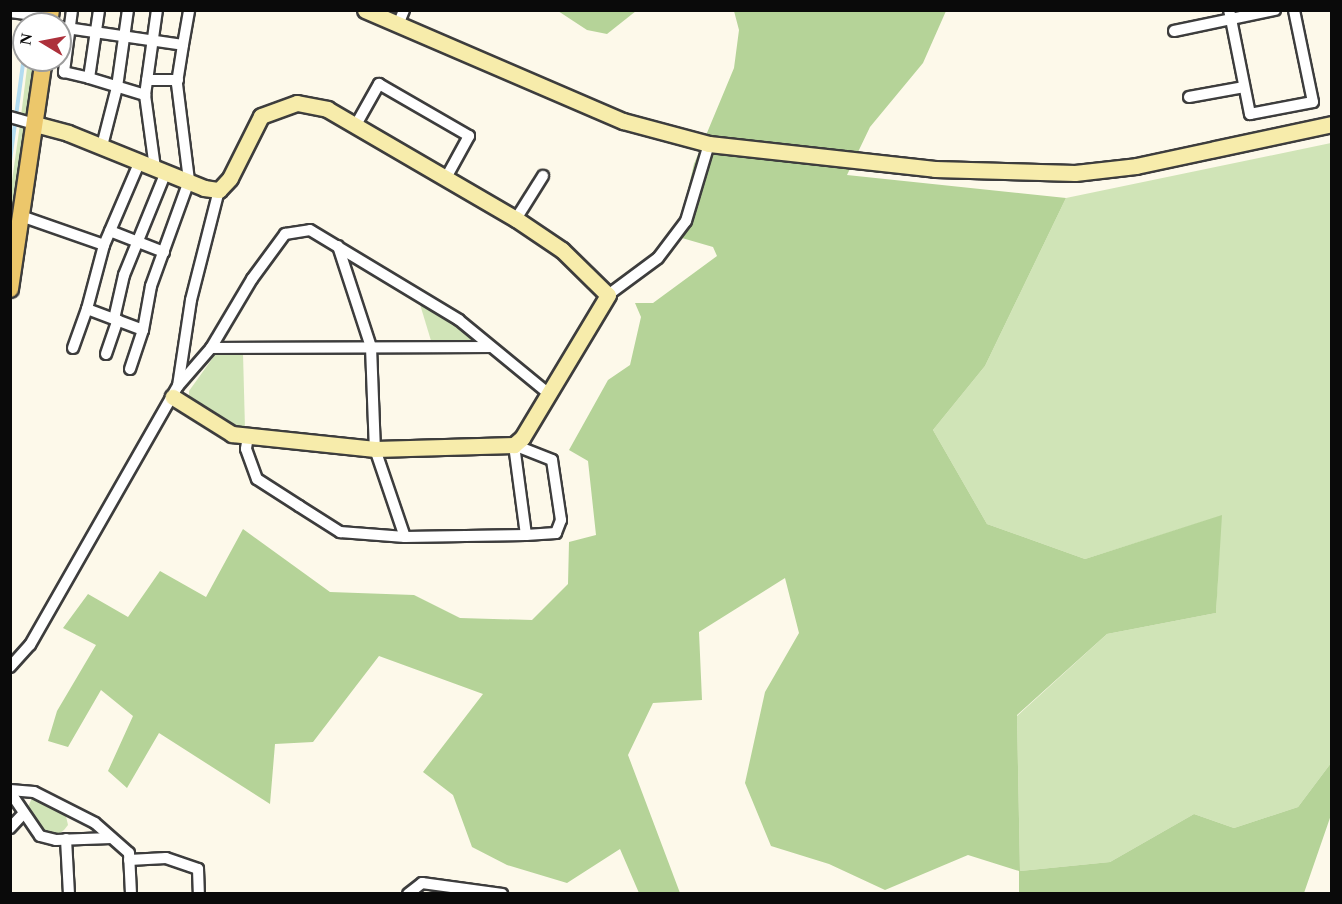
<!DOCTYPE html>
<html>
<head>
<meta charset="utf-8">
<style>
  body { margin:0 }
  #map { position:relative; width:1342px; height:904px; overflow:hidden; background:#fdf9ea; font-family:"Times New Roman",serif }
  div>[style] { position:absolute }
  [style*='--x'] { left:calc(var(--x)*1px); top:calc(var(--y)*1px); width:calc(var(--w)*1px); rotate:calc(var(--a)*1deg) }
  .green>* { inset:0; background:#d0e4b7 }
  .forest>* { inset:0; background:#b5d398 }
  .stream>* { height:4px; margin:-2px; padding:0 2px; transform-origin:2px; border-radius:2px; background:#b3dcf0 }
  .roads { filter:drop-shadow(2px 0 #3d3d3d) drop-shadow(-2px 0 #3d3d3d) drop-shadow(0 2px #3d3d3d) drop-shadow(0 -2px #3d3d3d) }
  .street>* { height:10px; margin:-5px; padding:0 5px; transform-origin:5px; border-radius:5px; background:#fff }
  .secondary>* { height:15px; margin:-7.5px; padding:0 7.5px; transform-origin:7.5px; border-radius:7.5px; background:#f7ecab }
  .primary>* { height:16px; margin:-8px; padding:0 8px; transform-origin:8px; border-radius:8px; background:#ecc76b }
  span { translate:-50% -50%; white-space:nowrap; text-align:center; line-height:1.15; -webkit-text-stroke:6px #fff; paint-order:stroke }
  .frame { position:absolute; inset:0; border:12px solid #0a0a0a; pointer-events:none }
  .north { position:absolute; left:12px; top:12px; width:60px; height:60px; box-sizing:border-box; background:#fff; border:2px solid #9d9d9d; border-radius:50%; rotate:280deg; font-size:16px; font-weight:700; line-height:24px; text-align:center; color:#0a0a0a }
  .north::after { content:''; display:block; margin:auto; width:21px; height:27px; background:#ad303b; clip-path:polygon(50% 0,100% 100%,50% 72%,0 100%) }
</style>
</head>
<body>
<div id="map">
  <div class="green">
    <i style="clip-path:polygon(28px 60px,39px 60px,31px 114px,24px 116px,21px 116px)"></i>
    <i style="clip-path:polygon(20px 124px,29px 129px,11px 280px,10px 195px)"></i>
    <i style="clip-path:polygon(1331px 143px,1331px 763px,1298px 807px,1234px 828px,1194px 814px,1110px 862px,1020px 871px,1017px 716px,1107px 634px,1216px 613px,1221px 516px,1085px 559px,987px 524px,933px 430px,985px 366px,1066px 198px)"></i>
    <i style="clip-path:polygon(419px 301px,457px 323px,476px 338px,475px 344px,432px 344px)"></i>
    <i style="clip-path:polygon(217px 352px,243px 353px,245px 429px,227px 428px,189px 400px,189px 391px)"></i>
    <i style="clip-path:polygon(32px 798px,65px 812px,68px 825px,64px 830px,57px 835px,40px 830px,27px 809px)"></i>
  </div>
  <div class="forest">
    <i style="clip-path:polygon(558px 11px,636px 11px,607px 34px,587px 30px)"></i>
    <i style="clip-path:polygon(734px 11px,946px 11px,923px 63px,870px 127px,847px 175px,1066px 198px,985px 366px,933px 430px,987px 524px,1085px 559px,1222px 515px,1216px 613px,1107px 634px,1017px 715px,1020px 871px,1110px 862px,1194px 814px,1234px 828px,1298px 807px,1331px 763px,1331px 815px,1304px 893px,1019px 893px,1019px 871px,968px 855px,885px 890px,829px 864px,771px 846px,745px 783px,765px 692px,799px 633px,785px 578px,699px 632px,702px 700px,653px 703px,628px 755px,680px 893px,639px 893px,620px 849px,567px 883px,507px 865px,472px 847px,453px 795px,423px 772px,483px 694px,379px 656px,313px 742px,275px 744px,270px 804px,159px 733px,127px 788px,108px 771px,133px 716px,101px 690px,68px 747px,48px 741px,57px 711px,96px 645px,63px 628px,88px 594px,128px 617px,160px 571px,206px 597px,243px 529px,330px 592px,414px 595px,460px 618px,532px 620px,568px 584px,569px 542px,596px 535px,588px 461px,569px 450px,608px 380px,630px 365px,641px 317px,635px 303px,653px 303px,717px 256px,713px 247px,682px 238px,679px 228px,694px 164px,734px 68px,739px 30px)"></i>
  </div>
  <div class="stream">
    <i style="--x:10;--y:161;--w:106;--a:-82.4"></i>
  </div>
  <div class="roads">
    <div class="street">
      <i style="--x:72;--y:10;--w:63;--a:97.4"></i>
      <i style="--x:64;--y:72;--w:26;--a:13"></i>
      <i style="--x:89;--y:78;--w:69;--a:-81.6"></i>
      <i style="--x:1229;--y:10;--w:9;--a:77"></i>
      <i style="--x:1231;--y:19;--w:45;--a:-11.6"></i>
      <i style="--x:10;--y:12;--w:40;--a:7.1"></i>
      <i style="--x:398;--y:25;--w:16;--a:-68"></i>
      <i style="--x:60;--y:27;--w:124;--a:8.3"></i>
      <i style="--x:183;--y:45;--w:39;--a:99"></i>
      <i style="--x:177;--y:84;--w:98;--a:82.9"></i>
      <i style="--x:189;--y:181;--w:112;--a:109.9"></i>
      <i style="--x:151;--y:286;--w:45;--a:100.3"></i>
      <i style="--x:143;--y:330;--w:60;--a:-159.4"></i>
      <i style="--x:87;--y:309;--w:66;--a:-75.1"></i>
      <i style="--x:1174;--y:31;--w:58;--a:-11.9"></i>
      <i style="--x:1231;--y:19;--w:97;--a:78.7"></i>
      <i style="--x:1250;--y:114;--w:64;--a:-10.8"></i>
      <i style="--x:1313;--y:102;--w:94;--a:-101.7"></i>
      <i style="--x:183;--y:45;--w:36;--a:-80"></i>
      <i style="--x:89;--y:78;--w:59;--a:16.9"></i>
      <i style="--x:147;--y:80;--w:31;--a:0"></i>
      <i style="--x:1189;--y:97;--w:56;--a:-10.3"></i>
      <i style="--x:10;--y:117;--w:26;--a:16"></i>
      <i style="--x:357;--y:123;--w:45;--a:-60.6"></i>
      <i style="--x:379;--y:84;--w:104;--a:30"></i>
      <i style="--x:469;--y:136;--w:46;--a:118.8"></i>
      <i style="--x:102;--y:146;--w:61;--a:-75.7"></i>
      <i style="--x:117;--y:87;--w:78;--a:-81.9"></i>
      <i style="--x:155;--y:168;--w:74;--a:-97.8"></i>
      <i style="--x:145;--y:95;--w:86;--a:-82"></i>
      <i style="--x:21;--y:216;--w:88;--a:19.3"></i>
      <i style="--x:104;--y:245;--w:91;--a:-66.8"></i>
      <i style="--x:516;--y:219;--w:51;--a:-57.9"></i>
      <i style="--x:110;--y:231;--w:58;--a:21.3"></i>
      <i style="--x:338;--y:246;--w:106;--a:71.9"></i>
      <i style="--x:371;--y:347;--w:102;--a:87.8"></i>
      <i style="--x:375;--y:449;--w:93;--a:71.2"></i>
      <i style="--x:608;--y:295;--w:62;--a:-36.5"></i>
      <i style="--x:658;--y:258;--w:46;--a:-52.9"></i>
      <i style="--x:686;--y:221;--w:80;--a:-73.4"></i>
      <i style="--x:114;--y:319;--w:45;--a:-77.2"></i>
      <i style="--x:124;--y:275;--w:111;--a:-67.8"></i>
      <i style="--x:73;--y:348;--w:41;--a:-70.3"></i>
      <i style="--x:211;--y:348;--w:279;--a:-0.2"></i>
      <i style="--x:106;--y:354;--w:36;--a:-71"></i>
      <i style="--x:130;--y:369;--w:41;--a:-71.6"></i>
      <i style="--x:178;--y:386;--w:50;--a:-49"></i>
      <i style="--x:211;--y:348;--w:80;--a:-59.3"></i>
      <i style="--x:252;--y:279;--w:56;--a:-53.7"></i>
      <i style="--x:285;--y:234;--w:25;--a:-9"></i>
      <i style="--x:310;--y:230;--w:174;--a:31.1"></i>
      <i style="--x:459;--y:320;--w:115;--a:39.4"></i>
      <i style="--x:248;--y:436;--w:13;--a:99"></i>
      <i style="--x:246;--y:449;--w:32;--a:70"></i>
      <i style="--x:257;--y:479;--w:50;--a:32.7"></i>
      <i style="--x:299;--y:506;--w:49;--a:32.4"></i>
      <i style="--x:340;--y:532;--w:65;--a:4.4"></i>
      <i style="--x:405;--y:537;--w:121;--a:-0.9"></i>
      <i style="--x:526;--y:535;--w:91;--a:-97.6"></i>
      <i style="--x:514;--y:445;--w:41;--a:21.5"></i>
      <i style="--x:552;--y:460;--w:61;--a:81.5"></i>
      <i style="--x:561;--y:520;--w:14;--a:111"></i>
      <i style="--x:556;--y:533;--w:30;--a:176"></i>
      <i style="--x:10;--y:667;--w:30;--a:-48"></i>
      <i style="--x:30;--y:645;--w:298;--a:-60.3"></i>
      <i style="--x:178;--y:386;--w:87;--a:-81.4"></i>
      <i style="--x:191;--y:300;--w:114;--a:-75.7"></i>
      <i style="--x:10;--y:790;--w:24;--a:5"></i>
      <i style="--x:34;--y:792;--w:68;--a:26.9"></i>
      <i style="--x:95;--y:823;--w:45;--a:41.4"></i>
      <i style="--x:129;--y:853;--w:41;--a:87.2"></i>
      <i style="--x:10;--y:792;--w:53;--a:55.7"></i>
      <i style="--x:40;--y:836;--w:16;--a:14"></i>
      <i style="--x:56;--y:840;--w:55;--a:-2.1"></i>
      <i style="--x:10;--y:828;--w:19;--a:-47"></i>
      <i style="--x:66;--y:839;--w:55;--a:86.9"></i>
      <i style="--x:129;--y:860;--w:37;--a:-3"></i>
      <i style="--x:166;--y:858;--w:34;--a:19"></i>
      <i style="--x:198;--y:869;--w:25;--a:88"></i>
      <i style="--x:408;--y:894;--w:18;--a:-38"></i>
      <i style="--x:422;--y:883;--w:81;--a:7.8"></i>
    </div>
    <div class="secondary">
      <i style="--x:365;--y:10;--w:281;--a:23.3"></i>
      <i style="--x:623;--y:121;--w:89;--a:15"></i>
      <i style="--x:709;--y:144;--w:227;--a:6.3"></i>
      <i style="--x:935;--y:169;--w:140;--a:1.6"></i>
      <i style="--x:1075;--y:173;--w:61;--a:-6.5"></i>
      <i style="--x:1136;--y:166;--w:200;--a:-12.1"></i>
      <i style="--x:35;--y:124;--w:34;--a:15"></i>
      <i style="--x:68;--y:133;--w:147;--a:22"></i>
      <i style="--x:204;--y:188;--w:15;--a:8"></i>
      <i style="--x:219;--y:190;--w:16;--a:-47"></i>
      <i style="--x:230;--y:178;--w:69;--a:-63.4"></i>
      <i style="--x:261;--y:116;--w:38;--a:-20"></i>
      <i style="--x:297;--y:103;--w:31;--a:11"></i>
      <i style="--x:327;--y:109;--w:219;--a:30.2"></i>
      <i style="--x:516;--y:219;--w:55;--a:34"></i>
      <i style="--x:562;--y:250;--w:64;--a:44.4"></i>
      <i style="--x:608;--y:295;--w:167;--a:121"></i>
      <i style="--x:522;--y:438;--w:11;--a:139"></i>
      <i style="--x:514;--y:445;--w:139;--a:178.4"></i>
      <i style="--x:375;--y:449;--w:144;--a:-174"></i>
      <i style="--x:232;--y:434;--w:70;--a:-147.9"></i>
    </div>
    <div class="primary">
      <i style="--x:49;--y:24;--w:14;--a:-82"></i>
      <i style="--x:10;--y:289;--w:232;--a:-81.6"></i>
    </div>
  </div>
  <div class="frame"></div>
  <div class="north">N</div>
</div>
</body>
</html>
